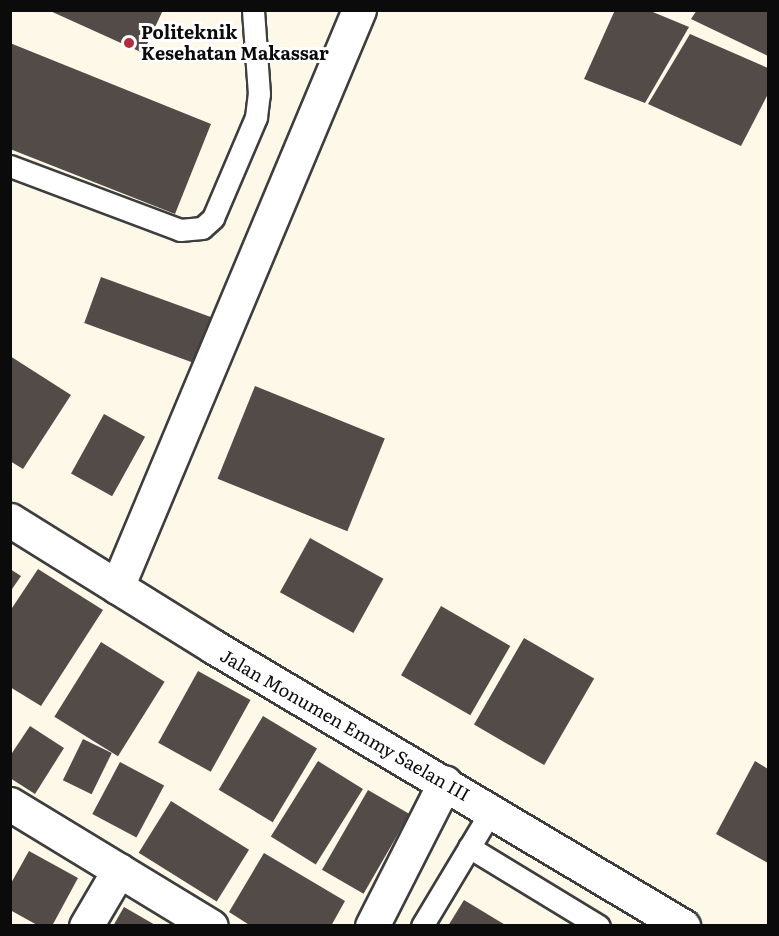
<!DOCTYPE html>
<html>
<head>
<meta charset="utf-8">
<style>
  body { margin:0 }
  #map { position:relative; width:779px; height:936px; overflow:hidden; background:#fef8e9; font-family:Literata,serif }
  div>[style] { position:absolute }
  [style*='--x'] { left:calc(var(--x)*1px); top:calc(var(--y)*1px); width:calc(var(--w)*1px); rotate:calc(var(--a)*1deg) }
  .building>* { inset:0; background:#524b48; transform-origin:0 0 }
  .roads { filter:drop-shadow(2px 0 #3e3e3e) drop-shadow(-2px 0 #3e3e3e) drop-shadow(0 2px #3e3e3e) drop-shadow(0 -2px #3e3e3e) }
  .service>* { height:21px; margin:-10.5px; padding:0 10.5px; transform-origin:10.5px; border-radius:10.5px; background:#fff }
  .minor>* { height:33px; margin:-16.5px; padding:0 16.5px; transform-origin:16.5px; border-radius:16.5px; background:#fff }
  .tertiary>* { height:33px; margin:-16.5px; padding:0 16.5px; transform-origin:16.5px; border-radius:16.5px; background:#fff }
  .dots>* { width:16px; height:16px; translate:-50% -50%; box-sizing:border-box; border:3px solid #fff; border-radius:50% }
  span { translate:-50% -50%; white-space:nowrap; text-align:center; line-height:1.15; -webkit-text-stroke:6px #fff; paint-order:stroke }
  .poi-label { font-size:18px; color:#0b0b0b; font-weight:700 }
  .left { translate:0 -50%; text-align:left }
  .street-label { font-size:18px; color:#0b0b0b }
  .frame { position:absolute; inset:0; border:12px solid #0b0b0b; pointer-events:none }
</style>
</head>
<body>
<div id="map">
  <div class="building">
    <i style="clip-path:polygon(48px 10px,163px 10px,143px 53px)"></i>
    <i style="clip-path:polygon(615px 10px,648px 10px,689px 27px,645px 103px,584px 79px)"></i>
    <i style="clip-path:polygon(697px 10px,768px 10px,768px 56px,691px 19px)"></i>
    <i style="clip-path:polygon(690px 34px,768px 68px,768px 94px,741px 146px,648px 104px)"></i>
    <i style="clip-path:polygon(10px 43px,211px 124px,175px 214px,10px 149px)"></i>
    <i style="left:101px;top:277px;width:119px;height:49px;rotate:20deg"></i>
    <i style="clip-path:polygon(10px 356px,71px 395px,23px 469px,10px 461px)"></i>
    <i style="left:255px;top:386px;width:140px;height:100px;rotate:22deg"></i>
    <i style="left:104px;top:414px;width:47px;height:68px;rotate:29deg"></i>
    <i style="left:310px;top:538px;width:84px;height:62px;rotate:29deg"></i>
    <i style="clip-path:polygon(10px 569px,21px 576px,10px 592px)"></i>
    <i style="clip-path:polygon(38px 569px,103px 610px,41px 706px,10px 687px,10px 611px)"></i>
    <i style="left:441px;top:606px;width:80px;height:80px;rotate:30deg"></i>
    <i style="left:524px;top:638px;width:81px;height:100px;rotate:30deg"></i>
    <i style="left:101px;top:642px;width:75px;height:88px;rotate:32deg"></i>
    <i style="left:198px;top:671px;width:60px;height:82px;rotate:29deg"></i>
    <i style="left:263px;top:716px;width:63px;height:86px;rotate:31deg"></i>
    <i style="clip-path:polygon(30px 726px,64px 748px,35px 794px,10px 778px,10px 756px)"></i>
    <i style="left:83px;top:739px;width:32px;height:46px;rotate:26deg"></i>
    <i style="left:318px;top:761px;width:53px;height:89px;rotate:32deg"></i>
    <i style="clip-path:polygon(755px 761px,768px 769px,768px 863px,716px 834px)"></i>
    <i style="left:120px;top:762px;width:50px;height:59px;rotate:28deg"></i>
    <i style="left:368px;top:790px;width:48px;height:92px;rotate:30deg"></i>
    <i style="left:171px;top:801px;width:92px;height:61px;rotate:32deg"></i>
    <i style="clip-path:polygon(29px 851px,78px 878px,52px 926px,39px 926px,10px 910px,10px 885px)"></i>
    <i style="clip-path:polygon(264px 853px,345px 901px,331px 926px,251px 926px,229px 912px)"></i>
    <i style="clip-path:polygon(464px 900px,507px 926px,448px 926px)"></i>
    <i style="clip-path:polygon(124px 907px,157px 926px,113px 926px)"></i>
  </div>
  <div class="roads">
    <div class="service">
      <i style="--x:10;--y:166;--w:182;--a:20.6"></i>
      <i style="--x:180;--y:230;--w:22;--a:-5"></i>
      <i style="--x:202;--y:228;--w:15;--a:-42"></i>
      <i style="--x:213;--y:218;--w:110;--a:-66.9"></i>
      <i style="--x:256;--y:117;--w:23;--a:-83"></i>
      <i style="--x:259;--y:94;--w:84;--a:-94.1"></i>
      <i style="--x:469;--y:847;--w:152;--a:31.3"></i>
      <i style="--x:422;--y:926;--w:134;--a:-59"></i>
    </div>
    <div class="minor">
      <i style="--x:117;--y:587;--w:626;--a:-67.25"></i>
      <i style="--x:10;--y:804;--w:235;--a:31.3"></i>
      <i style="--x:86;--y:926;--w:65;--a:-59.5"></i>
      <i style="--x:372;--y:926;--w:161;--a:-63.1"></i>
    </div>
    <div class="tertiary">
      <i style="--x:10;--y:520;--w:240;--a:31.9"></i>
      <i style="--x:214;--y:647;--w:546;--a:30.75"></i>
    </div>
  </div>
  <div class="dots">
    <i style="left:129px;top:43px;background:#b22b3f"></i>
  </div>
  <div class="poi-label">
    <span class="left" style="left:141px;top:43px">Politeknik<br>Kesehatan Makassar</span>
  </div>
  <div class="street-label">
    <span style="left:345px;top:725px;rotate:30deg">Jalan Monumen Emmy Saelan III</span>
  </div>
  <div class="frame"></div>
</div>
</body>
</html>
